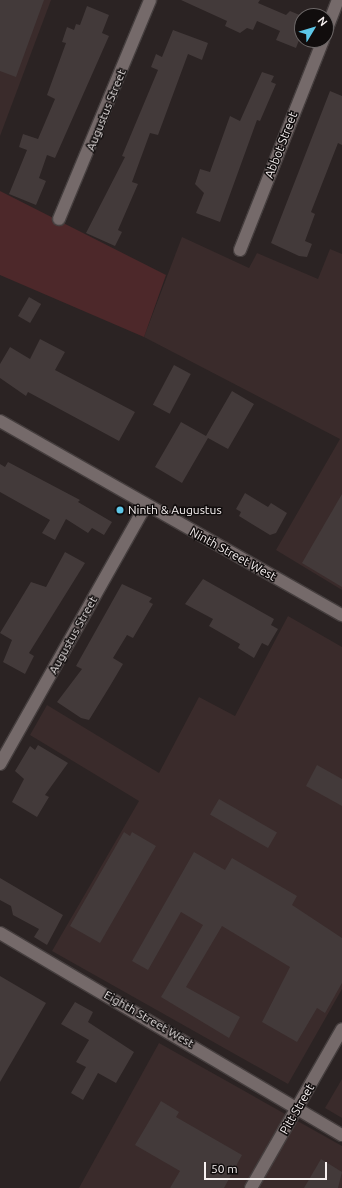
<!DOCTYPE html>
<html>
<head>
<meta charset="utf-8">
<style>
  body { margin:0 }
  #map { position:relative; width:342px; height:1188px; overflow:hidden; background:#2b2323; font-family:Ubuntu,sans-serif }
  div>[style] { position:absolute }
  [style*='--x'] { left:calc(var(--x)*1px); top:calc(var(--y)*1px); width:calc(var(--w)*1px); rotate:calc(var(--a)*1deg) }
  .built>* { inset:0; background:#3a2b2b }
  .green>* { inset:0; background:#4d282a }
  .building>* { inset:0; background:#433a3a; transform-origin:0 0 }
  .roads { filter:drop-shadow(1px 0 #453e3e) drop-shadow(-1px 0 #453e3e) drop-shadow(0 1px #453e3e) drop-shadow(0 -1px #453e3e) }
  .minor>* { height:12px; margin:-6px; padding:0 6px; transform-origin:6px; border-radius:6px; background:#756a6a }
  .tertiary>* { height:12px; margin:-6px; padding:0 6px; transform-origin:6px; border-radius:6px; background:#756a6a }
  .secondary>* { height:12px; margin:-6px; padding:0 6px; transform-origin:6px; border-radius:6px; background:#756a6a }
  .dots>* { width:11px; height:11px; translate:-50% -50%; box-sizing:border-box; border:2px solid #110d0d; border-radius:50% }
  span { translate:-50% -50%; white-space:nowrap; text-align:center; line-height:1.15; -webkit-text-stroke:3px #110d0d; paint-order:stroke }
  .street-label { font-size:12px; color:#f6f0f0 }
  .poi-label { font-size:12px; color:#f6f0f0 }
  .left { translate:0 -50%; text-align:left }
  .north { position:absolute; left:294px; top:8px; width:40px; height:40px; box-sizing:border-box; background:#110d0d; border:1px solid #6d6868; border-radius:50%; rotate:52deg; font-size:11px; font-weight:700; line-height:16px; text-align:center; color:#f6f0f0 }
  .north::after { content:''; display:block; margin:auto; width:14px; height:18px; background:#5dc7e8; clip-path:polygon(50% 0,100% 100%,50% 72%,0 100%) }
  .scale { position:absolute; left:204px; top:1162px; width:123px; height:18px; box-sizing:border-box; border:2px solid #f6f0f0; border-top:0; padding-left:5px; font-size:12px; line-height:14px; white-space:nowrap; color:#f6f0f0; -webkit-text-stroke:3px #110d0d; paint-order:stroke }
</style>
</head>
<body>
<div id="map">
  <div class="built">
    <i style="clip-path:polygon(0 0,51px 0,0 136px)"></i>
    <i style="clip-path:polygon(182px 237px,249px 268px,257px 253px,318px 279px,330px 249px,342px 254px,342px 590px,276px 550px,340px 439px,144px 337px)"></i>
    <i style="clip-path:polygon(288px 616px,342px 647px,342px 989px,288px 1084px,52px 951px,139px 801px,30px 735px,47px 705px,159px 773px,199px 697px,235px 716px)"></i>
    <i style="clip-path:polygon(159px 1043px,342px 1146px,342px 1188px,79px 1188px)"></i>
    <i style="clip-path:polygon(342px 1079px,342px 1118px,325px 1108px)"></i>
  </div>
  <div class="green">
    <i style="clip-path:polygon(0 191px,166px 275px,144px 337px,0 275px)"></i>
  </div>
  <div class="building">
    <i style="clip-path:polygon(0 0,44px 0,16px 77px,0 71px)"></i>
    <i style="clip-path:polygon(181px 0,260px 0,258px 3px,286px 15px,290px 11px,302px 16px,302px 32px,296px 48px,276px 40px,280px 31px,257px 21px,253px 30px,247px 28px,240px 33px,225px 26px,227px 21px)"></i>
    <i style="clip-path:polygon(87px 6px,109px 15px,102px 33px,109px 36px,55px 158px,47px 155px,39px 178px,46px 181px,36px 205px,9px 194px,27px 150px,19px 147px,23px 134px,38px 139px,55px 99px,47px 95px,66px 43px,62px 42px,67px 27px,74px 30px,76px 24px,80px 25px)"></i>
    <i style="clip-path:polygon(173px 30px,208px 43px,202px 60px,188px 54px,158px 135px,150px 133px,132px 182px,138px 184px,118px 230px,122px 232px,115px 246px,86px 233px,125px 157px,122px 156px,158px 70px,151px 67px,156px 54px,162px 57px)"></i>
    <i style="clip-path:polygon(262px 72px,274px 76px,271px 82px,276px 84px,260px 121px,257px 120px,220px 222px,196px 213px,204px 193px,195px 184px,200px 169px,210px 172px,230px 116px,240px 121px)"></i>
    <i style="clip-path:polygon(330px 91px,342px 96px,342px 145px,338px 143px,311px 212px,315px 214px,305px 241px,312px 244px,307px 257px,299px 256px,271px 243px)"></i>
    <i style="left:29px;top:297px;width:14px;height:22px;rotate:30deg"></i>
    <i style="clip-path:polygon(40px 339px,65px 352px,55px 370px,135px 412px,119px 441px,28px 392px,26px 396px,0 378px,0 364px,10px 347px,30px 359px)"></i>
    <i style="left:174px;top:365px;width:19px;height:45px;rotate:28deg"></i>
    <i style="clip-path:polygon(232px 391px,254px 404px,228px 449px,208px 438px,182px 483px,155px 467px,181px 422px,206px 436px)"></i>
    <i style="clip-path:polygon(8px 462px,80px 500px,78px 502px,112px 522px,104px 535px,92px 528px,88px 533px,66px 519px,55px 540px,42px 533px,50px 520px,0 492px,0 464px,5px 467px)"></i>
    <i style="clip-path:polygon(245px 493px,268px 507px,271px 503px,287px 513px,276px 533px,270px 535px,239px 516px,241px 512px,236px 509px)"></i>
    <i style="clip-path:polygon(342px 494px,342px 587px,302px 563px)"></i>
    <i style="clip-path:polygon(65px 552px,85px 563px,29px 653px,34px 656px,25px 674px,3px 662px,12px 640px,0 633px,31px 582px,46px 587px)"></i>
    <i style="clip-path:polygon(203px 579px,274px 619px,271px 625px,278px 629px,268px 646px,262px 643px,254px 658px,238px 648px,240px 644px,209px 626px,213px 619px,185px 604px)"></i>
    <i style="clip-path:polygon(122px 584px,152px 598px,149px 602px,153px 604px,133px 638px,127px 635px,113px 658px,123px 664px,110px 686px,89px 720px,81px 718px,57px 702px,82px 669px,76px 666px)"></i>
    <i style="clip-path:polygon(38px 745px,68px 763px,45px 795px,49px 797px,37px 817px,12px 802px,24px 779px,15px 771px,30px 746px,35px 750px)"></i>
    <i style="clip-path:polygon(317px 765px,342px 779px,342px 806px,306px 786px)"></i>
    <i style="left:219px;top:799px;width:67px;height:18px;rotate:30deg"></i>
    <i style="clip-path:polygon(124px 832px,130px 836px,132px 832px,156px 846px,100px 943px,70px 926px)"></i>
    <i style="clip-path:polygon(194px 852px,225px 870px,232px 858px,297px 896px,292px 905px,342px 938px,342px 983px,325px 1013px,317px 1008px,297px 1042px,262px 1022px,290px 967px,222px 926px,186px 987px,240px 1017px,229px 1038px,161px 997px,203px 925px,181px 912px,148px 970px,132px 961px)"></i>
    <i style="clip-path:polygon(0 878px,63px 915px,47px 945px,34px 937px,39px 929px,13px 915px,11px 906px,0 900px)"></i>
    <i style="clip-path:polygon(0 976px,46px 1003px,0 1082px)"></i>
    <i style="clip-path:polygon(75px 1002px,93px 1012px,88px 1022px,134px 1052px,116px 1083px,98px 1073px,83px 1100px,71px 1093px,86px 1067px,76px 1062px,89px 1040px,61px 1024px)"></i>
    <i style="clip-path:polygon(161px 1101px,179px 1112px,176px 1117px,242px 1155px,224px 1188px,170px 1188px,180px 1171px,135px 1145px)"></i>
    <i style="clip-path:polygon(321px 1159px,342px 1172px,338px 1188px,304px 1188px)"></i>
  </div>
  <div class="roads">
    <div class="minor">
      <i style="--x:326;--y:31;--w:33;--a:-69"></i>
      <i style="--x:59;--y:219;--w:237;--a:-67.4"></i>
      <i style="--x:240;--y:250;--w:226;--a:-68.4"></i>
      <i style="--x:0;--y:764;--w:297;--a:-60.6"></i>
      <i style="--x:0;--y:933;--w:397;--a:30.6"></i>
    </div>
    <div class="tertiary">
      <i style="--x:251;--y:1188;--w:183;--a:-60.2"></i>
    </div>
    <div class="secondary">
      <i style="--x:0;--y:421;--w:393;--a:29.6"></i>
    </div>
  </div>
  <div class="dots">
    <i style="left:120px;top:510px;background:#5dc7e8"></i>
  </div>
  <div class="street-label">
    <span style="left:106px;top:110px;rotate:-68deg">Augustus Street</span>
    <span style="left:281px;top:145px;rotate:-69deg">Abbot Street</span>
    <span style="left:233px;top:554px;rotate:29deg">Ninth Street West</span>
    <span style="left:73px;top:635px;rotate:-61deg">Augustus Street</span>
    <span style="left:149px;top:1019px;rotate:30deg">Eighth Street West</span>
    <span style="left:297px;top:1109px;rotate:-60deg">Pitt Street</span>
  </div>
  <div class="poi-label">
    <span class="left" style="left:128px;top:510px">Ninth &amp; Augustus</span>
  </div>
  <div class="north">N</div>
  <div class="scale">50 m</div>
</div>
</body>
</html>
